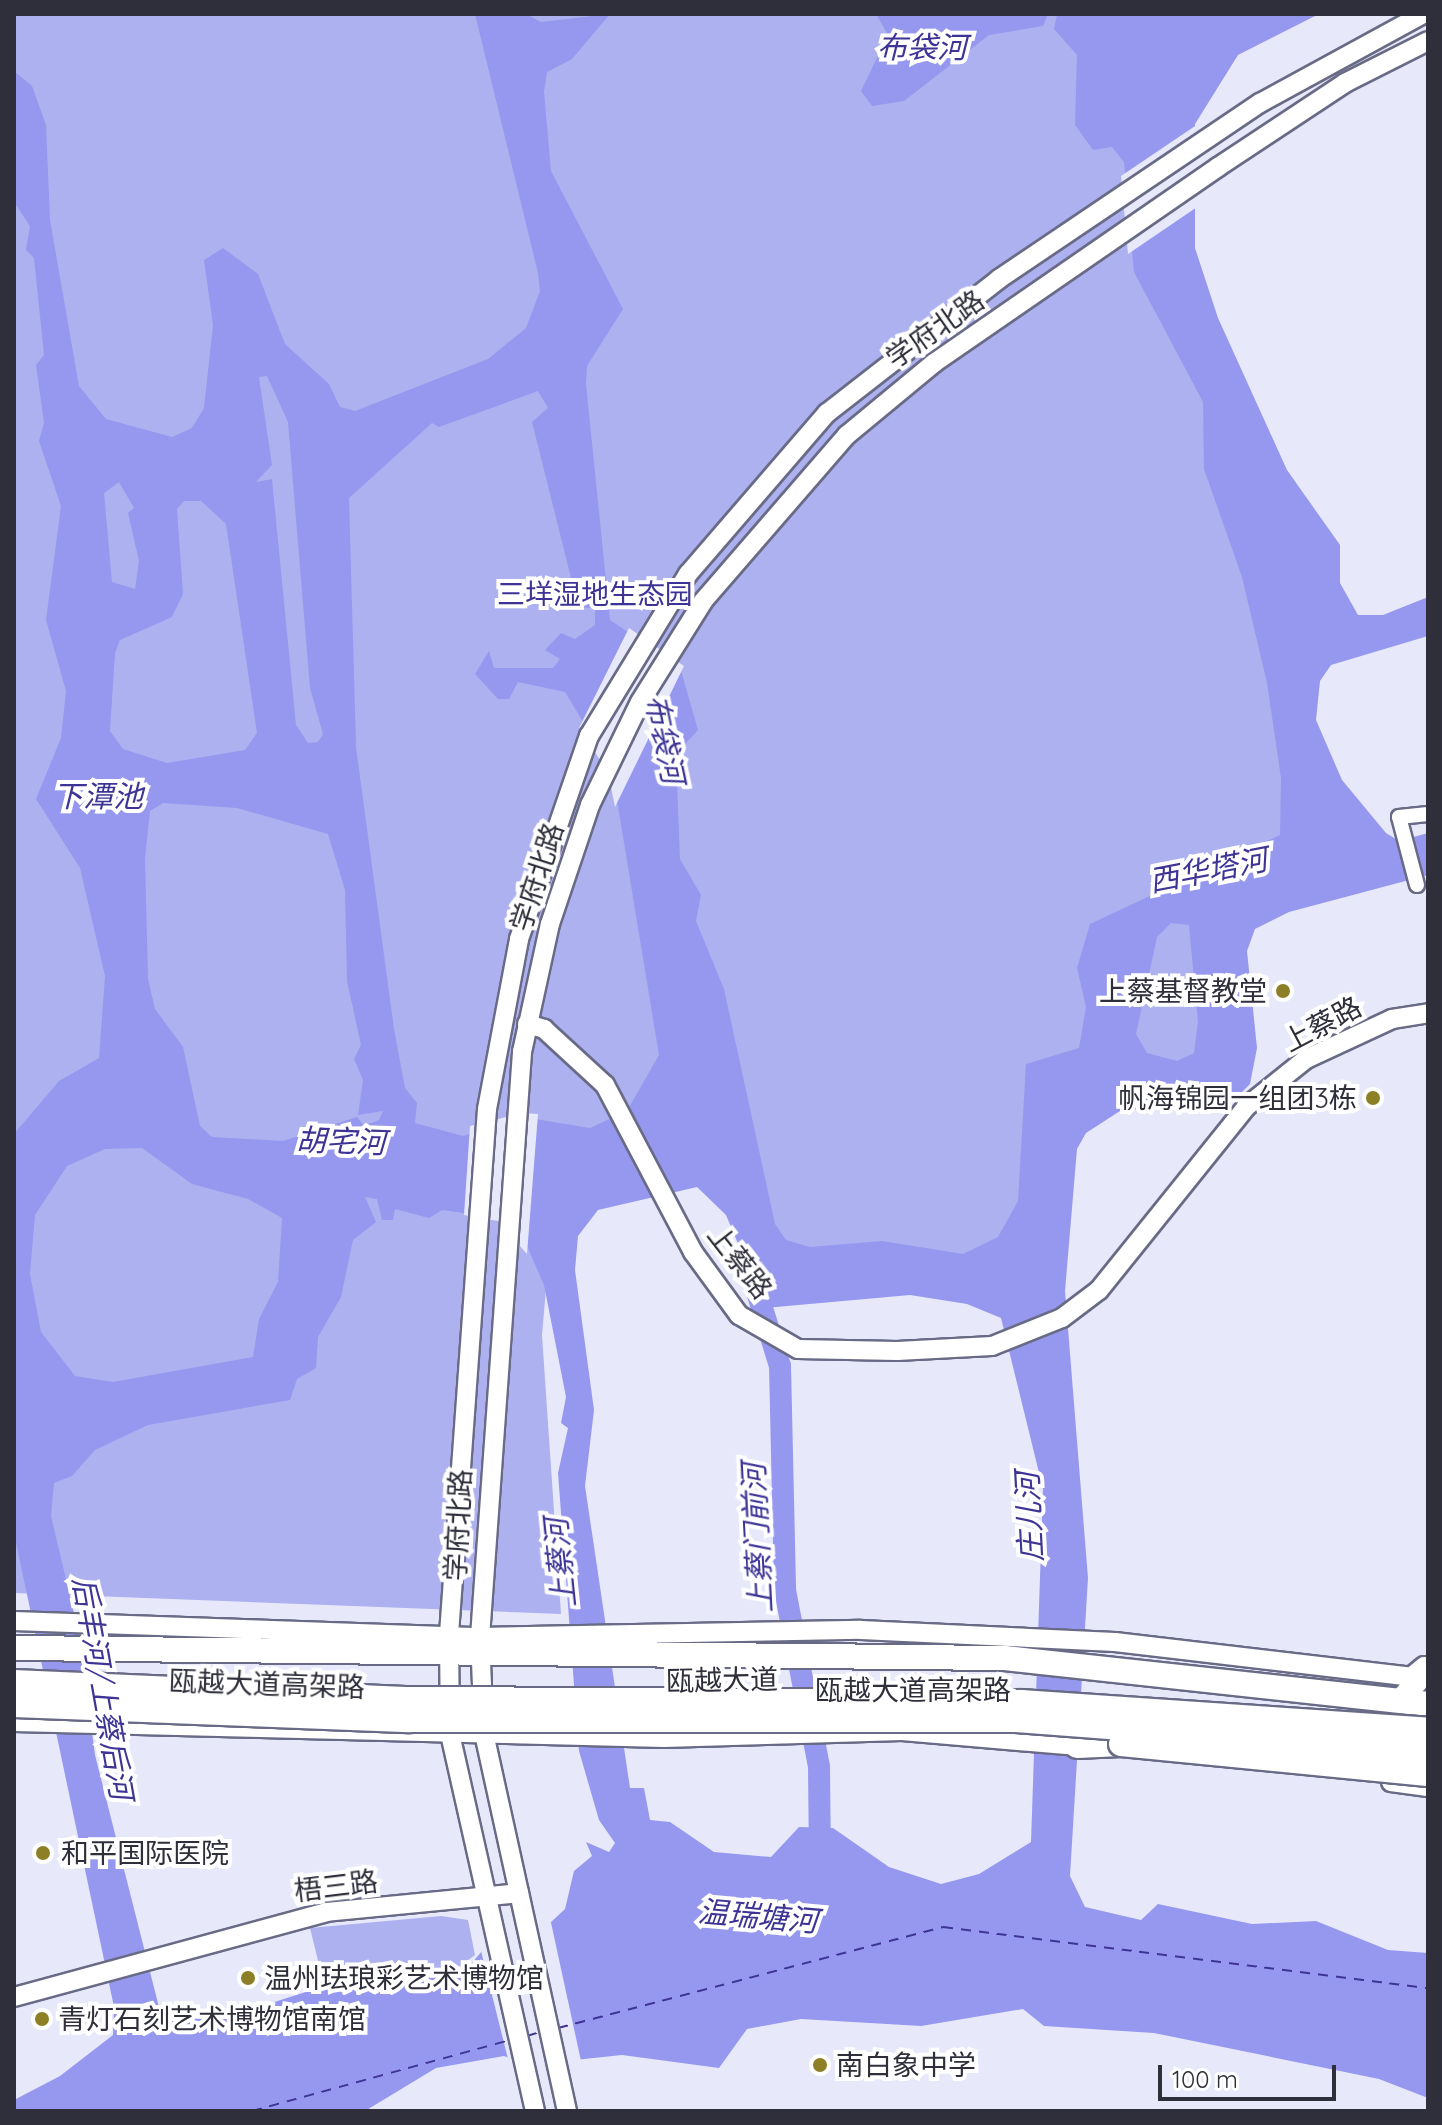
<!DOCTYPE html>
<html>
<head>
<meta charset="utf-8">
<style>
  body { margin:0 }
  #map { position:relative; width:1442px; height:2125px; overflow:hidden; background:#e7e9fb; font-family:Quicksand,"Noto Sans SC",sans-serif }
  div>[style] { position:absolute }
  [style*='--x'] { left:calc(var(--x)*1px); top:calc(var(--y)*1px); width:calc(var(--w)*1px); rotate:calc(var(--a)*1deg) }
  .green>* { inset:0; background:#adb1f0 }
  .water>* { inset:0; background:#9598ee }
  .pier>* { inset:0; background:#e7e9fb }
  .river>* { height:22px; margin:-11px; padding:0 11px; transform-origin:11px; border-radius:11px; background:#9598ee }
  .ferry>* { height:2px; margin-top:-1px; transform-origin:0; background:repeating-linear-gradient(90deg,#3d3496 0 10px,transparent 0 18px) }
  .roads { filter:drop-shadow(2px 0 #696b86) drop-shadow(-2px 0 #696b86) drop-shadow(0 2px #696b86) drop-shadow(0 -2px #696b86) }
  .street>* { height:14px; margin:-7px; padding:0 7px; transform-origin:7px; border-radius:7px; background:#fff }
  .secondary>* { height:18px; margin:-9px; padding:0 9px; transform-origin:9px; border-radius:9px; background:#fff }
  .primary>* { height:22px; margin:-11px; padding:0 11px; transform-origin:11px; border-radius:11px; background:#fff }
  .highway>* { height:24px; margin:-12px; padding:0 12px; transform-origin:12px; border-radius:12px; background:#fff }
  .bridges { filter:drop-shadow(2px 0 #696b86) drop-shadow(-2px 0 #696b86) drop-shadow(0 2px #696b86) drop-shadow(0 -2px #696b86) }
  .highway-bridge>* { height:24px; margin:-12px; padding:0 12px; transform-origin:12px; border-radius:12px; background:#fff }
  .dots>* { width:22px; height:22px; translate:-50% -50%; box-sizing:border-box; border:4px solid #fff; border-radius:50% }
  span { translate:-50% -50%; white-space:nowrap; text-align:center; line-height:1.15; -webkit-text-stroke:8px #fff; paint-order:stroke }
  .street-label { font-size:28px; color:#2e2f3b }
  .park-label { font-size:28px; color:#3c3395 }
  .poi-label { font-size:28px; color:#2e2f3b }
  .right { translate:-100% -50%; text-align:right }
  .left { translate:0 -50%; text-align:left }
  .water-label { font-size:30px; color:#3d3496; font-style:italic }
  .frame { position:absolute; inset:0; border:16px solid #2e2f3b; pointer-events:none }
  .scale { position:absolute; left:1158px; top:2065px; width:178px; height:36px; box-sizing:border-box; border:4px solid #2e2f3b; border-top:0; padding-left:10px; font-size:24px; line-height:28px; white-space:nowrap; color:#2e2f3b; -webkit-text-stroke:6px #fff; paint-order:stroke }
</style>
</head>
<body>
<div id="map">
  <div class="green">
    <i style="clip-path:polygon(14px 14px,1081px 14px,1260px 458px,1331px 826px,1235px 906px,1217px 1063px,1061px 1119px,1053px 1269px,780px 1289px,736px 1171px,556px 1175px,542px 1335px,561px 1614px,14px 1593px)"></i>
    <i style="clip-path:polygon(441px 1916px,468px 1920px,475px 1955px,460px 1966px,324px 1985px,310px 1928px)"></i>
  </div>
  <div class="water">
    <i style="clip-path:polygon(evenodd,475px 14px,526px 14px,541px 22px,610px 14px,572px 59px,547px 72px,544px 92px,551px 171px,623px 309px,587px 366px,586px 384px,610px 620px,680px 667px,698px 730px,676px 754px,680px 859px,701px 895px,696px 921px,724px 989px,775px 1224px,786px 1240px,810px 1247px,882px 1241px,963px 1254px,998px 1237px,1018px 1201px,1026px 1064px,1079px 1048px,1086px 1007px,1077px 968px,1090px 924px,1280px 835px,1281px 778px,1267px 683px,1242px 577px,1204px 469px,1203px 402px,1134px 272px,1124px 162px,1112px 147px,1093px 150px,1075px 125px,1077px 55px,1054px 29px,1057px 15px,1319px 14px,1238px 55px,1195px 124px,1195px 248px,1218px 318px,1287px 470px,1340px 545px,1340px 583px,1358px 615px,1383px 615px,1428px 597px,1428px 636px,1331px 665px,1320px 681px,1316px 720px,1342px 780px,1386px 833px,1399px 841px,1428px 833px,1428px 875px,1289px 912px,1255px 929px,1247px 951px,1257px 1048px,1250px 1084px,1235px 1099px,1120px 1111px,1086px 1133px,1077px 1149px,1065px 1291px,1088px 1578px,1070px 1876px,1085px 1907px,1141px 1920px,1158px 1904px,1252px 1924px,1316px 1921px,1388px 1950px,1428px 1953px,1428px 2098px,1379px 2079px,1154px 2033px,1044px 2026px,1023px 2009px,921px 2026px,801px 2019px,747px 2029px,719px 2068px,622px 2055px,528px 2065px,504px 2056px,436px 2068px,365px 2111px,14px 2111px,14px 2100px,60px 2076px,113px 2035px,114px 2007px,14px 1533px,14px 1134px,59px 1081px,99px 1058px,105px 976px,80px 868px,36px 799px,61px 738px,66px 691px,46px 620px,61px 506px,39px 441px,44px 423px,36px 365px,44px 355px,34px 258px,26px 250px,30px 226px,14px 202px,14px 71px,32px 86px,46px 125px,50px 220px,79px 386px,106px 419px,172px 437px,192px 428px,204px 408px,213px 325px,204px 260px,223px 248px,258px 274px,285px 344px,329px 384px,340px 407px,355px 411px,488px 359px,526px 328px,540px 291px,538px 273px,475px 14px,267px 376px,288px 422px,310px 688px,323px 734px,318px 742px,308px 743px,296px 725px,272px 479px,256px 482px,272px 465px,259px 377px,267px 376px,475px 14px,538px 391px,548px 408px,532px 422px,572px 582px,580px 588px,577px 607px,595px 608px,595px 625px,575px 639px,561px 633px,545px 650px,560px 659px,553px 668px,494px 668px,489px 651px,475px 674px,498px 699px,509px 699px,518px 682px,565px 692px,612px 770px,659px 1055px,627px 1111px,590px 1128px,523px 1117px,463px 1136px,415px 1123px,417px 1103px,405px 1088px,394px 1029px,356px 747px,349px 498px,432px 423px,439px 427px,538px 391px,475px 14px,119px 482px,134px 508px,128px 513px,139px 561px,135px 589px,112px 582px,104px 493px,119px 482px,475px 14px,184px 501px,201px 501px,226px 524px,257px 733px,245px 750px,167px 763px,123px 749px,110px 731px,115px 653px,120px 640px,172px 617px,183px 594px,177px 509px,184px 501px,475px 14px,163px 803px,237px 808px,328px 834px,345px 890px,347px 981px,361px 1045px,354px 1059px,363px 1080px,358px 1115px,383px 1111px,379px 1120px,364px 1126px,357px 1117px,283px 1141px,212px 1137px,200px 1126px,183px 1047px,155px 1009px,148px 979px,145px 858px,150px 811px,163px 803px,475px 14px,1171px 923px,1189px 925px,1198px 1022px,1194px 1053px,1177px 1061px,1147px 1053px,1136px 1034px,1157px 937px,1171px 923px,475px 14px,142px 1148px,192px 1184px,248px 1199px,282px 1218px,278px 1282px,259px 1319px,253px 1357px,113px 1382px,75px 1376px,41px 1332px,30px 1274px,35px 1215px,67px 1166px,105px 1149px,142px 1148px,475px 14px,697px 1187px,726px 1215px,765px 1308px,910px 1295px,967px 1304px,1001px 1318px,1043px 1489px,1031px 1842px,979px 1874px,941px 1884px,889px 1867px,833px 1828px,799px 1827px,771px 1857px,714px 1852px,670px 1822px,650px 1820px,644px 1788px,630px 1788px,585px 1486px,594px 1410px,575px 1270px,578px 1236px,598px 1210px,697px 1187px,475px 14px,365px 1197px,377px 1199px,382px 1220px,393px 1220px,395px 1209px,429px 1218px,442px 1210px,500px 1218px,527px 1246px,544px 1285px,566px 1397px,561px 1423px,568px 1428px,558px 1473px,579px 1751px,599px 1820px,615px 1843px,609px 1852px,586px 1842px,592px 1856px,574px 1871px,565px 1909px,549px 1924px,482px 1951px,467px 1969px,312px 1990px,231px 2016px,162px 2019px,95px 1755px,79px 1634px,51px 1516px,54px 1483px,72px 1476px,95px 1450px,148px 1425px,290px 1400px,297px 1379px,316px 1368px,318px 1337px,341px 1297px,353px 1240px,376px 1222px,365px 1197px)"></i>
    <i style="clip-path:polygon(876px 14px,1048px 14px,1043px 26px,989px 35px,904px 101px,872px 106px,861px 91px,888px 35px)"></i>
  </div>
  <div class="pier">
    <i style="clip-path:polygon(1201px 122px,1203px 203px,1128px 254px,1121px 176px)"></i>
    <i style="clip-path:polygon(629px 628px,684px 666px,615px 807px,608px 772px,579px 728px)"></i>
    <i style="clip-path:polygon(522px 1113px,538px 1114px,527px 1254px,498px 1221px,464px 1215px,470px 1126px)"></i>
    <i style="clip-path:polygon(550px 1918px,581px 2061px,520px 2068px,509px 2063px,479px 1943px)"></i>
  </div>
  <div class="river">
    <i style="--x:745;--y:1253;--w:118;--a:72.8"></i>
    <i style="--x:780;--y:1366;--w:224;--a:88.7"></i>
    <i style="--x:785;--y:1590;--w:180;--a:79.1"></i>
    <i style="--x:819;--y:1767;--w:91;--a:89.4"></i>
  </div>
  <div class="ferry">
    <i style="--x:558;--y:2028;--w:398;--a:-14.7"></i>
    <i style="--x:943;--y:1927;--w:489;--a:7.2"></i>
    <i style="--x:527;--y:2036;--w:14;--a:-17"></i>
    <i style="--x:252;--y:2111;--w:267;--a:-15.4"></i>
  </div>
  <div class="roads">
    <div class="street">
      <i style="--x:1417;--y:885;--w:70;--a:-104.8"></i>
      <i style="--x:1399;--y:817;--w:29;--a:-6"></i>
    </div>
    <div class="secondary">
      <i style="--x:527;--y:1024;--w:18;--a:16"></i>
      <i style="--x:544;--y:1029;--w:83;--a:42.6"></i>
      <i style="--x:605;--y:1085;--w:189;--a:62.2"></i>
      <i style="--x:693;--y:1252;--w:78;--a:53.9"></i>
      <i style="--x:739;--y:1315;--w:68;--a:30"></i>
      <i style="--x:798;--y:1349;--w:99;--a:1.2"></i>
      <i style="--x:897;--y:1351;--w:95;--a:-3"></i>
      <i style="--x:992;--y:1346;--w:75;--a:-21.8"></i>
      <i style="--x:1062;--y:1318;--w:46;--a:-37.1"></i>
      <i style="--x:1099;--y:1290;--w:235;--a:-51.2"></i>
      <i style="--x:1246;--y:1107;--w:77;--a:-38.7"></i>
      <i style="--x:1306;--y:1059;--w:95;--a:-24.9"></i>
      <i style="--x:1392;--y:1019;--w:36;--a:-9"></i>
      <i style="--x:14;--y:1621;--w:466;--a:2"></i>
      <i style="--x:480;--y:1637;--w:381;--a:-1.1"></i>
      <i style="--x:861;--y:1630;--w:254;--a:2.7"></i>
      <i style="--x:1115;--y:1642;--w:298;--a:6.7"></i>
      <i style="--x:1411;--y:1677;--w:17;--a:-40"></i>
      <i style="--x:14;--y:1722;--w:650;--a:1.41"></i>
      <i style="--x:664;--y:1738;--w:238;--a:-1.7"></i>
      <i style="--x:902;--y:1731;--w:189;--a:4.9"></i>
      <i style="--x:1391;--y:1782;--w:37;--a:8"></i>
      <i style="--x:14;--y:1997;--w:323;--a:-15.2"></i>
      <i style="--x:326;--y:1912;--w:194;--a:-5.6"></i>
      <i style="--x:535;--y:2111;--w:387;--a:-102.7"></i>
      <i style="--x:450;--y:1733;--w:99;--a:-90.6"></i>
      <i style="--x:449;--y:1634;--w:526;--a:-85.86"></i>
      <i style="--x:487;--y:1109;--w:173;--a:-79.3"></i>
      <i style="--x:519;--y:939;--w:215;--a:-71"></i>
      <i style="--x:589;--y:736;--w:190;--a:-58.6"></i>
      <i style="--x:688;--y:574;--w:213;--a:-49.2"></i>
      <i style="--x:827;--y:413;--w:218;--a:-37.9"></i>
      <i style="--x:999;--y:279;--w:315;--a:-34"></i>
      <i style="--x:1260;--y:103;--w:186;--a:-28.6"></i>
      <i style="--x:567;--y:2111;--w:387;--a:-102.4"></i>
      <i style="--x:484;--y:1733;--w:96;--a:-92.4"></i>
      <i style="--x:480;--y:1637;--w:587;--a:-85.89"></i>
      <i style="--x:522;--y:1052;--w:131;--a:-77.7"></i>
      <i style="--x:550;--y:924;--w:126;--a:-71.4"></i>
      <i style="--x:590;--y:805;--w:114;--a:-64.1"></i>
      <i style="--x:640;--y:702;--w:120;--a:-57.9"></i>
      <i style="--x:704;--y:600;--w:218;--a:-49.1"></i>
      <i style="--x:847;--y:435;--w:113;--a:-39.6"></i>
      <i style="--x:934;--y:363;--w:345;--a:-34.6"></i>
      <i style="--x:1218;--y:167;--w:152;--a:-33.5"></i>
      <i style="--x:1345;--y:83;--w:93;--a:-26.8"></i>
    </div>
    <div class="primary">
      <i style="--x:1401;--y:1700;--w:42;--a:-49.8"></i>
    </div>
    <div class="highway">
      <i style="--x:14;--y:1648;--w:991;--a:0.58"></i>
      <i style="--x:1005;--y:1658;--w:425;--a:6.2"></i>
      <i style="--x:1077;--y:1746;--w:44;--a:-2.6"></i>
    </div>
  </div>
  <div class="bridges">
    <div class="highway-bridge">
      <i style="--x:14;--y:1682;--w:397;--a:2.5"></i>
      <i style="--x:411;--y:1699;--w:611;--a:0.28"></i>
      <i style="--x:1022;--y:1702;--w:407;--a:3.9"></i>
      <i style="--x:14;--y:1705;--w:396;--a:2.2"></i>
      <i style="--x:410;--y:1720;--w:606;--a:0"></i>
      <i style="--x:1016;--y:1720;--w:413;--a:4.3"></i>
      <i style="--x:1121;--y:1744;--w:308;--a:5.6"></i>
    </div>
  </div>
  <div class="dots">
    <i style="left:1283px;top:991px;background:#8c7f26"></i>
    <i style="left:1373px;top:1098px;background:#8c7f26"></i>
    <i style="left:43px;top:1853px;background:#8c7f26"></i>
    <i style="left:248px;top:1978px;background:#8c7f26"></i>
    <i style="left:42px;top:2019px;background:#8c7f26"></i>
    <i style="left:820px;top:2065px;background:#8c7f26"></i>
  </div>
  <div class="street-label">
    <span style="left:935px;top:329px;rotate:-35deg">学府北路</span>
    <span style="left:537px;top:877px;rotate:-72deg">学府北路</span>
    <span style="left:1322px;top:1024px;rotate:-28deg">上蔡路</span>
    <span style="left:740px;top:1262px;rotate:52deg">上蔡路</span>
    <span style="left:458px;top:1525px;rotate:-87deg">学府北路</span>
    <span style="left:722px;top:1680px;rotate:-1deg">瓯越大道</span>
    <span style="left:267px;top:1684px;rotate:2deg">瓯越大道高架路</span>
    <span style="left:913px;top:1690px">瓯越大道高架路</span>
    <span style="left:336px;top:1886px;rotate:-7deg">梧三路</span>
  </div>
  <div class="park-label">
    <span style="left:595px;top:594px">三垟湿地生态园</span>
  </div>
  <div class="poi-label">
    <span class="right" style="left:1267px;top:991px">上蔡基督教堂</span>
    <span class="right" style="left:1357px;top:1098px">帆海锦园一组团3栋</span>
    <span class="left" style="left:61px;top:1853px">和平国际医院</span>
    <span class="left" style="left:264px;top:1978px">温州珐琅彩艺术博物馆</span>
    <span class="left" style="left:58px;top:2019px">青灯石刻艺术博物馆南馆</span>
    <span class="left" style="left:836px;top:2065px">南白象中学</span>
  </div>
  <div class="water-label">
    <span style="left:922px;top:47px">布袋河</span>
    <span style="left:665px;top:739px;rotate:78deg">布袋河</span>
    <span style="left:98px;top:796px">下潭池</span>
    <span style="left:1208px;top:870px;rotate:-11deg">西华塔河</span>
    <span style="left:341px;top:1141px;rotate:2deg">胡宅河</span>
    <span style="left:1029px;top:1517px;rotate:-93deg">庄儿河</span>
    <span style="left:757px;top:1538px;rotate:-93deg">上蔡门前河</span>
    <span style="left:560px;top:1563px;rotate:-96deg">上蔡河</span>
    <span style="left:103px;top:1688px;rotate:80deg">后丰河/上蔡后河</span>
    <span style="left:758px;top:1916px;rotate:5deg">温瑞塘河</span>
  </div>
  <div class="frame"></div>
  <div class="scale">100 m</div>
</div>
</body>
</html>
